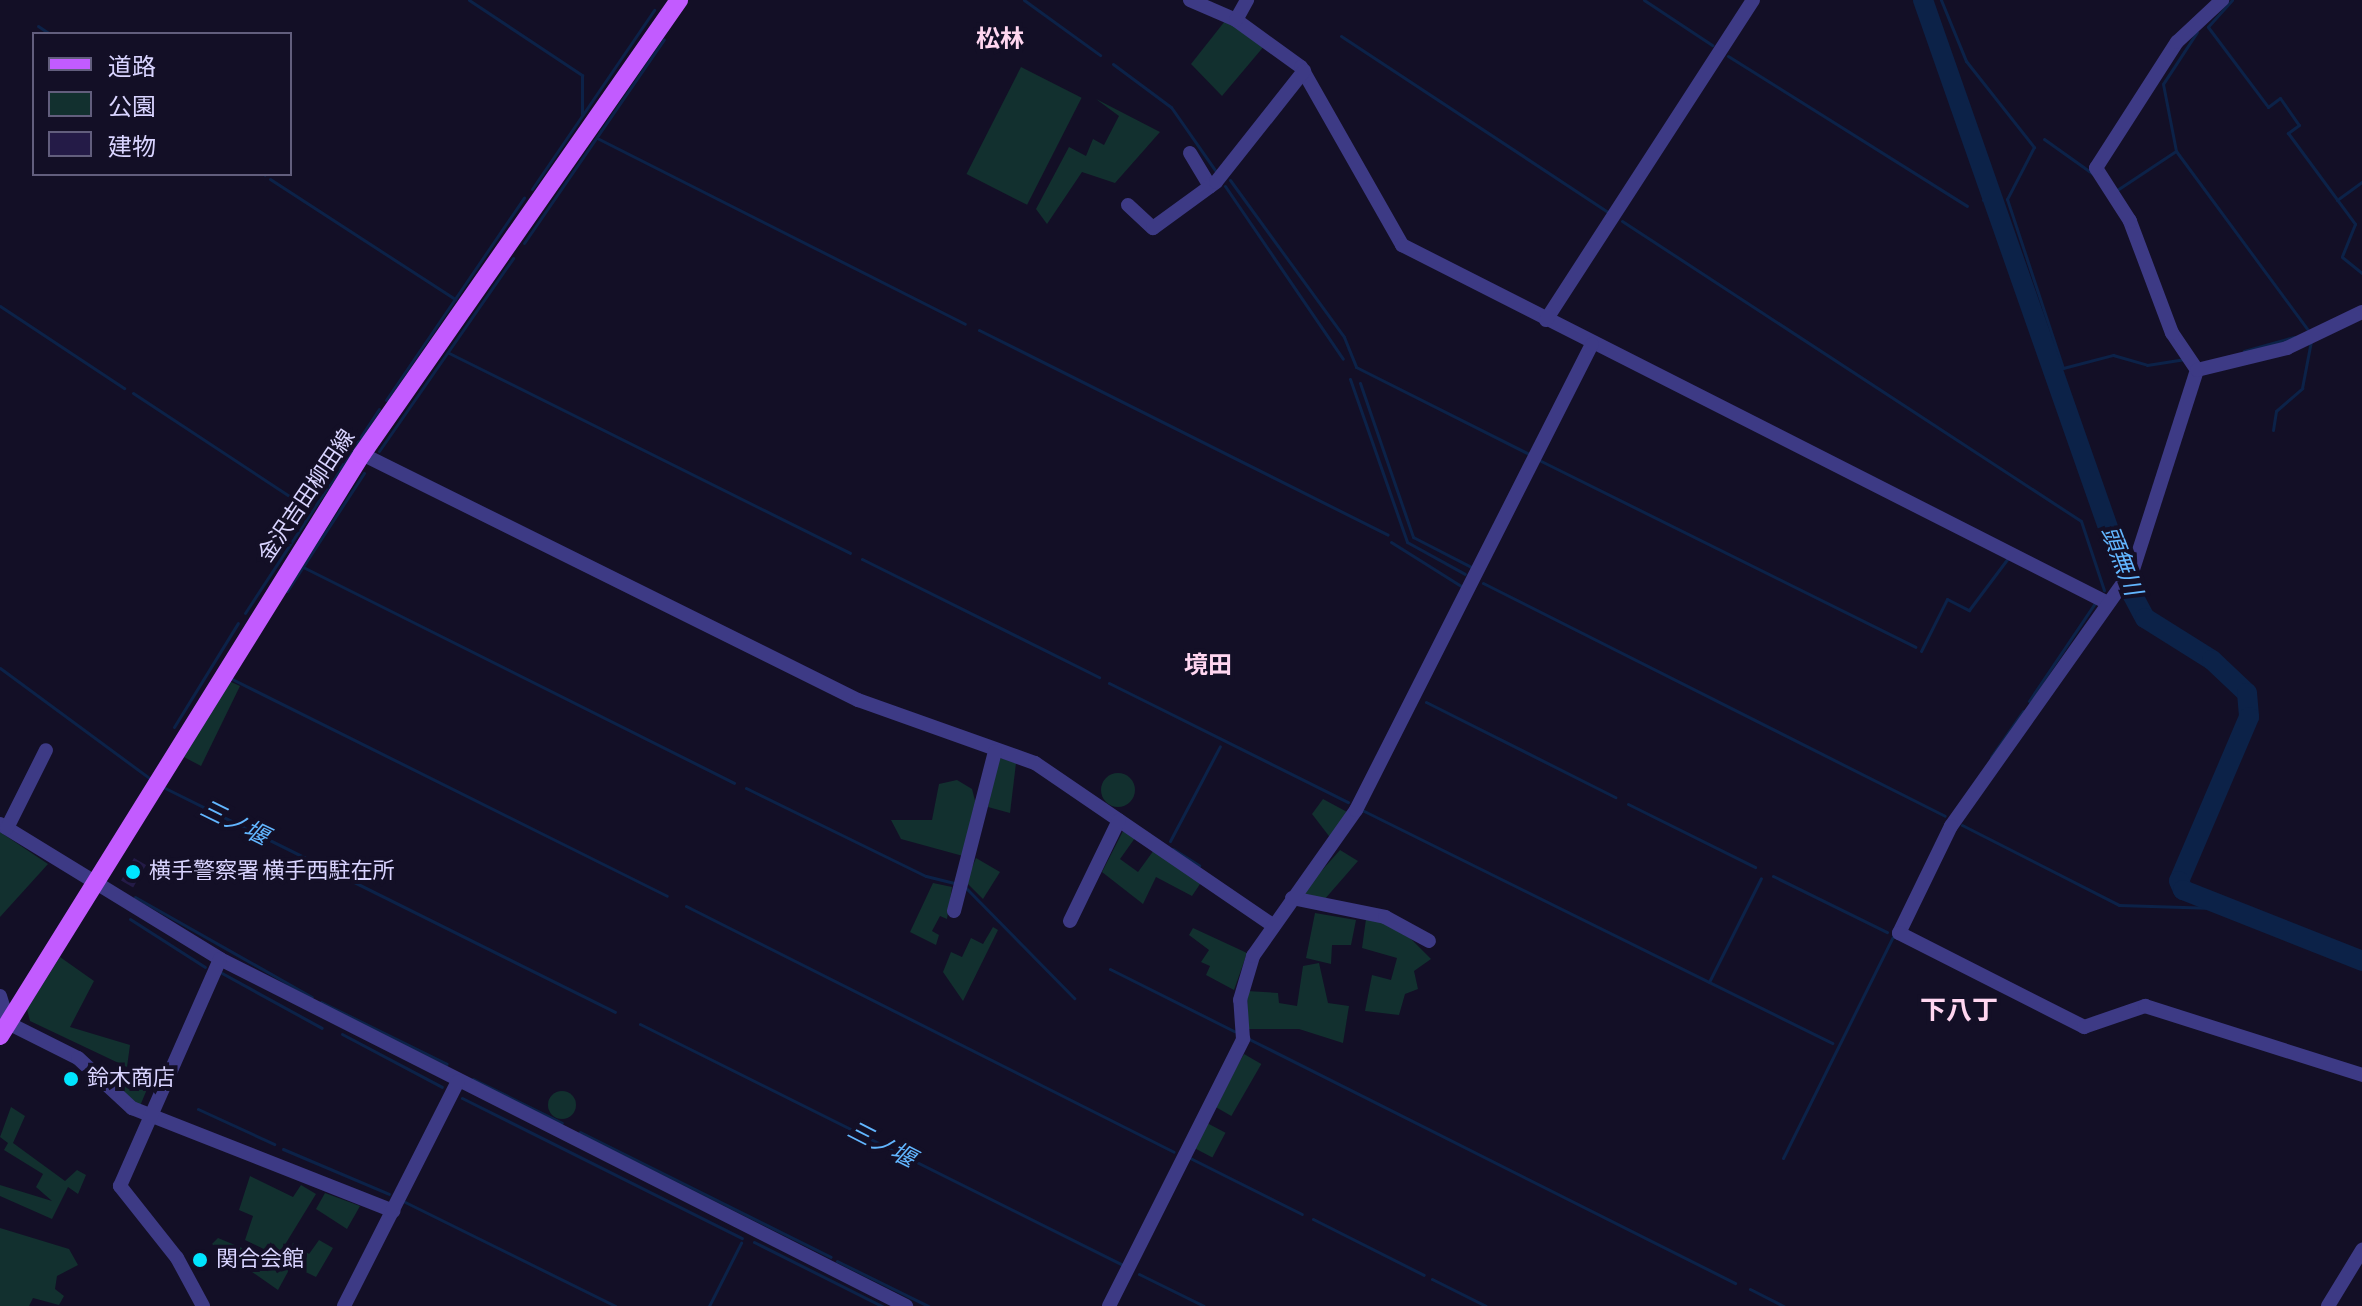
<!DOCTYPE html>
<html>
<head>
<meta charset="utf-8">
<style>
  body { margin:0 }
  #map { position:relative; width:2362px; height:1306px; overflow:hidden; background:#130f26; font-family:"Sofia Sans Condensed","Noto Sans JP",sans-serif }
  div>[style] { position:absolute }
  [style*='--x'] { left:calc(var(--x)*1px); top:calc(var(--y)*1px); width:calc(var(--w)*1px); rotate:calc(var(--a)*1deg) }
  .green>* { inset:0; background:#12302f; transform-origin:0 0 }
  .round { border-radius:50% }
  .stream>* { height:3px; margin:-1.5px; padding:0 1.5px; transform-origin:1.5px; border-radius:1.5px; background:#0c2248 }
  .river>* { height:20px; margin:-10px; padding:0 10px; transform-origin:10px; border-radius:10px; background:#0c2248 }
  .building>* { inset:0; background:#241b47; transform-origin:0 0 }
  .minor>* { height:14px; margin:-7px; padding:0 7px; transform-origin:7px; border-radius:7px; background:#3d3a85 }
  .major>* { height:18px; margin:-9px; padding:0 9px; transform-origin:9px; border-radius:9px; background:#c25bff }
  .dots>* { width:22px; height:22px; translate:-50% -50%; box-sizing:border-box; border:4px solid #130f26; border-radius:50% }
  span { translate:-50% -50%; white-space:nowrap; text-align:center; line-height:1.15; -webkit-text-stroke:8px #130f26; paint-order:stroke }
  .street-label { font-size:22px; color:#d9d4ff }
  .poi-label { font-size:22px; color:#d9d4ff }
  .left { translate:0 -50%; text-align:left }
  .neighbourhood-label { font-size:24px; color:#ffd6f0; font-weight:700 }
  .water-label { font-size:24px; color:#62b6ff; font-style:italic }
  .quarter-label { font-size:26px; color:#ffd6f0; font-weight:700 }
  .legend { position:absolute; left:32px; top:32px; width:260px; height:144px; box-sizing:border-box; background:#130f26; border:2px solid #625e7d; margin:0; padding:10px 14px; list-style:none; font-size:24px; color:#d9d4ff }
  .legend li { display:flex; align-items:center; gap:16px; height:40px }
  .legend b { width:40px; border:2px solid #625e7d }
</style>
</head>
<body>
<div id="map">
  <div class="green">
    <i style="clip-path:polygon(1225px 21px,1265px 45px,1222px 96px,1191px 64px)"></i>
    <i style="left:1021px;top:67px;width:68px;height:120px;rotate:27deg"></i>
    <i style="clip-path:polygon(1096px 99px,1160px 132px,1115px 183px,1082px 172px,1047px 224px,1036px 209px,1069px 147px,1086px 156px,1093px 139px,1104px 145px,1119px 116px)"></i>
    <i style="clip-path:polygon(229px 681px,240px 686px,201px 766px,182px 756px)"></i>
    <i style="clip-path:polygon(997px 757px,1016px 763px,1010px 813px,988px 807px)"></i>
    <i class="round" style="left:1101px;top:773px;width:34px;height:34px"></i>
    <i style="clip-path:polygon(957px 780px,972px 789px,977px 808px,963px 856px,901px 839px,891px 820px,932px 820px,939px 784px)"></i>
    <i style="clip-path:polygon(1323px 799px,1349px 813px,1332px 840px,1312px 814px)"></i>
    <i style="clip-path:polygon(1123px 831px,1135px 838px,1120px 859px,1138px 872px,1154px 850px,1202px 881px,1192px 896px,1156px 877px,1143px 904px,1102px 872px)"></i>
    <i style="clip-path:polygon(0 832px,48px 864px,0 917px)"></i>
    <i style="clip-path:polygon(1340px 850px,1358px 861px,1324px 900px,1301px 894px)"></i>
    <i style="clip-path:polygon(976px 858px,1000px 872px,983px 899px,966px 882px)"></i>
    <i style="clip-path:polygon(933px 883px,952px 887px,947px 919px,940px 916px,932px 931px,939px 935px,936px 945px,910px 932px)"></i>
    <i style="clip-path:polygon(1315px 913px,1356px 920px,1351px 945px,1332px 945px,1331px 964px,1306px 958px)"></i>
    <i style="clip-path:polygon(1366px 919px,1398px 926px,1431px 959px,1414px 971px,1418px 989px,1405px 994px,1399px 1015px,1365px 1011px,1372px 975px,1391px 980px,1397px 958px,1362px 948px)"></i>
    <i style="clip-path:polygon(993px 927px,998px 930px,963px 1001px,943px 972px,951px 952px,962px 957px,971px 938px,983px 944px)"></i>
    <i style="clip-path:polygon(1193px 928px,1247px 953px,1234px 990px,1206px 975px,1210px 966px,1201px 962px,1209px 950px,1189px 935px)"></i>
    <i style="clip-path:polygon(60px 957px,94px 981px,70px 1027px,130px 1045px,127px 1067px,30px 1021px,27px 1009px)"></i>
    <i style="clip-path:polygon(1319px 963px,1328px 1003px,1349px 1006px,1343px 1043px,1299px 1029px,1248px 1029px,1247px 991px,1278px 993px,1279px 1003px,1297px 1006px,1303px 966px)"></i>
    <i style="left:1244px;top:1054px;width:20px;height:60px;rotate:30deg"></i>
    <i style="clip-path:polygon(114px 1068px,150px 1082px,140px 1106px,105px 1076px)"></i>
    <i class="round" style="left:548px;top:1091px;width:28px;height:28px"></i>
    <i style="clip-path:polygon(11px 1107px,25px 1116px,13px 1143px,65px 1181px,77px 1170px,86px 1175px,78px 1194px,68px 1187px,52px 1219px,0 1196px,0 1185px,52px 1201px,36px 1187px,43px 1174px,4px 1150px,8px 1143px,0 1137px)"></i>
    <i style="left:1207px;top:1123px;width:21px;height:28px;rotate:28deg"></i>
    <i style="clip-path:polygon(250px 1176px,293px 1197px,301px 1185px,316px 1194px,278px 1256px,245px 1240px,253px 1216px,239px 1210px)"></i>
    <i style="clip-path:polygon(325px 1193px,360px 1206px,347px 1229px,316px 1209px)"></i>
    <i style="clip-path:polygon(0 1228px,69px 1249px,78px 1265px,57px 1276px,55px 1289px,64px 1296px,59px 1305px,33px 1298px,29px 1306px,0 1306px)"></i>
    <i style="clip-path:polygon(218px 1238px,290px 1268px,278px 1290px,212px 1244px)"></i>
    <i style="clip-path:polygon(319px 1240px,333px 1248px,316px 1277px,281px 1260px,293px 1243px,309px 1254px)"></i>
  </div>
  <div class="stream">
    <i style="--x:469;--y:0;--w:136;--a:33.6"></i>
    <i style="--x:582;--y:75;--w:39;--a:90"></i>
    <i style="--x:1024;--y:0;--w:94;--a:35.9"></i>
    <i style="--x:1644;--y:0;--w:82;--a:33.5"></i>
    <i style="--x:1941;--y:0;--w:66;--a:67.7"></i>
    <i style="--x:1966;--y:61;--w:110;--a:51.7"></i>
    <i style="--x:2034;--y:147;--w:59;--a:117.4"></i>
    <i style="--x:2007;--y:199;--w:178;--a:71.7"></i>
    <i style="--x:2063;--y:368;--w:52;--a:-14.6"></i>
    <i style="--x:2113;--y:355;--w:35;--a:16"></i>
    <i style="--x:2147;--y:365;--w:37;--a:-9"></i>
    <i style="--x:2232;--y:0;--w:36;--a:132"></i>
    <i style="--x:2208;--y:27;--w:100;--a:53.1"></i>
    <i style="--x:2268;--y:107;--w:15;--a:-37"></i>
    <i style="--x:2280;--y:98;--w:33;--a:55"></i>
    <i style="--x:2299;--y:125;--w:14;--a:144"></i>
    <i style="--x:2288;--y:133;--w:113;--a:53.6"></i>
    <i style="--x:2355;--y:224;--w:35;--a:112"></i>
    <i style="--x:2342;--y:257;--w:26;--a:39"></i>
    <i style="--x:38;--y:26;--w:14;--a:34"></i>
    <i style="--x:2197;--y:32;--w:62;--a:123.2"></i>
    <i style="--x:2163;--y:84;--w:68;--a:79"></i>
    <i style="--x:2176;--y:151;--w:221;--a:53.6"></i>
    <i style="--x:1341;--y:36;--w:320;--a:33.4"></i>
    <i style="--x:1728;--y:56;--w:282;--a:32.1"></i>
    <i style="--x:1113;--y:64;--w:72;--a:36.6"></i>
    <i style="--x:1171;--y:107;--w:77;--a:55.1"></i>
    <i style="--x:597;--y:138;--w:412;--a:26.8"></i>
    <i style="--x:2044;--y:139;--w:60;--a:35.5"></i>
    <i style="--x:264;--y:174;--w:1;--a:45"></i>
    <i style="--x:270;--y:179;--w:221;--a:33"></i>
    <i style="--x:1230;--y:180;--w:194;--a:54"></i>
    <i style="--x:1344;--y:337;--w:32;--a:68"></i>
    <i style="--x:1356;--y:367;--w:194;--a:26.7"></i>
    <i style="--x:1225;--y:186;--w:209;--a:55.7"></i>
    <i style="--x:532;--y:189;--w:217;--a:-55.7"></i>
    <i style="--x:2117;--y:190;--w:71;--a:-33.5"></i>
    <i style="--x:1983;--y:200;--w:10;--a:-24"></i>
    <i style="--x:2337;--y:200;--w:31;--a:-36"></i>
    <i style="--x:1622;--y:221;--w:548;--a:33.17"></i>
    <i style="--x:2081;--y:521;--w:73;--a:71.6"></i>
    <i style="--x:524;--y:243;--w:247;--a:-55.5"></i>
    <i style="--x:0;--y:306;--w:149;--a:33.5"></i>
    <i style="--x:979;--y:330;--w:457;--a:26.6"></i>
    <i style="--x:2244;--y:351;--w:52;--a:-15.6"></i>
    <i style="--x:449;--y:353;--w:448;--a:26.5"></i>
    <i style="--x:1350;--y:379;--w:173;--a:70.7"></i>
    <i style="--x:1407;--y:542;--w:66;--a:28.9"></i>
    <i style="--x:1360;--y:383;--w:163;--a:71"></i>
    <i style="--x:1413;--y:537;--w:68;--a:27.3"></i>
    <i style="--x:133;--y:393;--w:214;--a:33.4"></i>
    <i style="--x:386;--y:400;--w:245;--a:-55.7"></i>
    <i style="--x:2273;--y:430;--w:19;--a:-81"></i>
    <i style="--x:2276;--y:411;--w:35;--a:-41"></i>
    <i style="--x:2302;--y:388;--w:48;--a:-79.2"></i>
    <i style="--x:379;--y:451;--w:235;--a:-55.2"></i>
    <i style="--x:1541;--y:461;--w:418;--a:26.4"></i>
    <i style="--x:1391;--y:542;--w:86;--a:32.2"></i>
    <i style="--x:862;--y:559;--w:265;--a:26.5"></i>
    <i style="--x:303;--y:567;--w:482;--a:26.6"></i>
    <i style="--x:1483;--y:583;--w:517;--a:26.76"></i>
    <i style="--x:287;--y:591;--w:141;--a:-56.9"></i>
    <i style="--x:245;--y:613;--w:244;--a:-56.7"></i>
    <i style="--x:1921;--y:651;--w:58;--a:-63.4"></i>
    <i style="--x:1947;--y:599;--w:25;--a:27"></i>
    <i style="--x:1969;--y:610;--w:65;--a:-53.1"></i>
    <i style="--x:0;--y:668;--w:189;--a:36.4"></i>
    <i style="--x:230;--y:678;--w:488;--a:26.5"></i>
    <i style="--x:1109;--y:683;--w:267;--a:26.5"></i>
    <i style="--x:2029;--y:701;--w:118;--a:-56"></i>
    <i style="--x:1426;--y:702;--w:212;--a:26.7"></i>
    <i style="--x:174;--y:727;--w:122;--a:-58.4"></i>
    <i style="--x:1991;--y:757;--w:56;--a:-55.2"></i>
    <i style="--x:161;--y:786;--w:507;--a:26.46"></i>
    <i style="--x:746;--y:788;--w:200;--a:26.1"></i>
    <i style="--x:926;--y:876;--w:29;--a:14"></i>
    <i style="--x:1628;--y:804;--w:142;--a:26.4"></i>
    <i style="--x:1362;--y:810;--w:525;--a:26.37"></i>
    <i style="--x:1962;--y:825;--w:176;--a:27"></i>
    <i style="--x:2119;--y:905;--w:96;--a:1.8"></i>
    <i style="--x:1170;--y:841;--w:107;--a:-62.2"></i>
    <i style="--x:1173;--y:849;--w:31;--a:32"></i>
    <i style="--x:1773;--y:876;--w:127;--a:26.2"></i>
    <i style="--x:965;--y:887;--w:156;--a:45.5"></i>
    <i style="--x:135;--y:897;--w:203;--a:29.5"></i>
    <i style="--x:686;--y:906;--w:546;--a:26.75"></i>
    <i style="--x:130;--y:919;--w:89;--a:32.6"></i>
    <i style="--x:1110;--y:969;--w:139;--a:26.6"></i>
    <i style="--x:220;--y:972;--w:116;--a:28.8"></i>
    <i style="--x:1709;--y:982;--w:116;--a:-63.4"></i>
    <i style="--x:321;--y:1002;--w:140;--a:26.2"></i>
    <i style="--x:640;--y:1024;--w:540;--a:26.52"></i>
    <i style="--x:342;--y:1034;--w:113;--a:27.9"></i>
    <i style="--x:1249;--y:1039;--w:544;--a:26.66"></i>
    <i style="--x:473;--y:1079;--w:99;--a:26.3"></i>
    <i style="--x:462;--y:1098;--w:313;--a:26.6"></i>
    <i style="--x:198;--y:1109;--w:84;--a:24.7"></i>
    <i style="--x:580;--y:1132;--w:280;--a:26.5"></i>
    <i style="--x:283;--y:1149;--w:115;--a:23"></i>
    <i style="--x:1190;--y:1158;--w:125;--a:26.6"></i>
    <i style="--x:1783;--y:1158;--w:248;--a:-63.6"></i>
    <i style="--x:403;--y:1201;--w:237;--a:26.3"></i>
    <i style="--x:1313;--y:1219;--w:124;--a:26.8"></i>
    <i style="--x:754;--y:1242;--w:143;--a:26.6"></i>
    <i style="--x:837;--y:1261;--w:102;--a:26.3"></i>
    <i style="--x:1139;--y:1274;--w:72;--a:26.2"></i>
    <i style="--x:1432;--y:1279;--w:60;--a:26.6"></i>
    <i style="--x:1750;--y:1289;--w:38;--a:27"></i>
    <i style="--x:709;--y:1306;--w:71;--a:-63.1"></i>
  </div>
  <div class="river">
    <i style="--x:1923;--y:0;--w:625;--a:70.67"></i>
    <i style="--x:2130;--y:590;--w:32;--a:62"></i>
    <i style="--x:2145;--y:618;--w:79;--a:32.1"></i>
    <i style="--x:2212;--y:660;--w:48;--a:43.3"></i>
    <i style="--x:2247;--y:693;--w:24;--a:85"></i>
    <i style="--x:2249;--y:717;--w:178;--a:113.1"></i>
    <i style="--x:2179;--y:881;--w:10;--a:66"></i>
    <i style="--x:2183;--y:890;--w:193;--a:21.6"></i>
  </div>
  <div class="building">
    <i style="left:134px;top:858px;width:14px;height:26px;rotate:30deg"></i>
  </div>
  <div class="minor">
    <i style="--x:1190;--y:0;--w:50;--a:23.5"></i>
    <i style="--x:1236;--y:20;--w:80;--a:35.9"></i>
    <i style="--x:1301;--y:67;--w:205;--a:60.4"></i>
    <i style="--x:1402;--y:245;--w:787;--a:26.89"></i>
    <i style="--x:1236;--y:20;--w:23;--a:-61"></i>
    <i style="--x:1190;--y:153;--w:39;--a:59"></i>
    <i style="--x:1128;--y:205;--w:34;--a:43"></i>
    <i style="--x:1153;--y:228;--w:78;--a:-36.1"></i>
    <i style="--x:1216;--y:182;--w:142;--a:-51.6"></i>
    <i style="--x:1546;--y:320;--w:381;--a:-57.1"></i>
    <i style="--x:2197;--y:370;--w:209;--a:107.8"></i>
    <i style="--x:2133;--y:569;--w:315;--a:125.3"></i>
    <i style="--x:1951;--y:826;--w:119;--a:115.9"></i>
    <i style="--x:1899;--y:933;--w:208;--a:26.9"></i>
    <i style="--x:2084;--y:1027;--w:65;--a:-19"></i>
    <i style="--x:2145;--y:1006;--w:228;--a:17.6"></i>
    <i style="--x:2197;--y:370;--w:45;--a:-124"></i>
    <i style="--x:2172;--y:333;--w:120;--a:-110.6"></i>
    <i style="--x:2130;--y:221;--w:63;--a:-122.7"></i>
    <i style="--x:2096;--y:168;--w:150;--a:-57.3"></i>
    <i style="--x:2177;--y:42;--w:62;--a:-43"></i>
    <i style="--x:2197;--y:370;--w:93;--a:-13.7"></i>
    <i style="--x:2287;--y:348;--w:83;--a:-25.6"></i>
    <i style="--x:362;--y:454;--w:554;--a:26.38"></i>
    <i style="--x:858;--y:700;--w:188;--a:19.6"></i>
    <i style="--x:1035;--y:763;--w:289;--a:34.3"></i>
    <i style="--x:0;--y:824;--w:258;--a:31.5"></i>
    <i style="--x:220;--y:959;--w:769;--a:26.83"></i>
    <i style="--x:7;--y:828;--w:87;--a:-63.4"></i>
    <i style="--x:1292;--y:898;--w:95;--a:11.5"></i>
    <i style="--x:1385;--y:917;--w:50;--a:28.6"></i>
    <i style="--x:954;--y:911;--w:165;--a:-75.6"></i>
    <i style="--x:1070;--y:921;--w:112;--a:-64.1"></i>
    <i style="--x:0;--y:996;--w:28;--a:73"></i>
    <i style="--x:8;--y:1023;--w:78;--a:26.6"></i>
    <i style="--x:78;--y:1058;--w:74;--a:42.8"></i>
    <i style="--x:132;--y:1108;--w:281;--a:21.5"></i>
    <i style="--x:203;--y:1306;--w:55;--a:-118.4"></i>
    <i style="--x:177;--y:1258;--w:92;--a:-128.4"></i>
    <i style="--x:120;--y:1186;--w:248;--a:-66.2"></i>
    <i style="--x:344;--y:1306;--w:252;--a:-63.1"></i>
    <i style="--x:1109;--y:1306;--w:299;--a:-63.3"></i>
    <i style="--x:1243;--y:1039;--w:39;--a:-94"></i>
    <i style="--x:1240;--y:1000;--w:46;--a:-73.5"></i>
    <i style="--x:1253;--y:956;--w:179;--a:-54.8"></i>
    <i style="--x:1356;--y:810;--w:522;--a:-63.14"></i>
    <i style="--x:2328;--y:1306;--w:66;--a:-58.7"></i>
  </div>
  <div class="major">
    <i style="--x:0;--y:1036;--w:685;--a:-58.12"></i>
    <i style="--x:362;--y:454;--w:554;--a:-55.08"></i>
  </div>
  <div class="dots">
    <i style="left:133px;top:872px;background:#00e5ff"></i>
    <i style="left:71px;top:1079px;background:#00e5ff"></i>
    <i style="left:200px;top:1260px;background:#00e5ff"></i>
  </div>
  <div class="street-label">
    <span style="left:307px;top:496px;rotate:-56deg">金沢吉田柳田線</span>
  </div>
  <div class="poi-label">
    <span class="left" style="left:149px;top:872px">横手警察署 横手西駐在所</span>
    <span class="left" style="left:87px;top:1079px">鈴木商店</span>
    <span class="left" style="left:216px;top:1260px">関合会館</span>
  </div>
  <div class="neighbourhood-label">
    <span style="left:1000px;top:40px">松林</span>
    <span style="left:1208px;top:666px">境田</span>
  </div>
  <div class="water-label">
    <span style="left:2121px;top:561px;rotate:69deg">頭無川</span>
    <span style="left:234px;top:823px;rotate:26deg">三ノ堰</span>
    <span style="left:881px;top:1145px;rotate:27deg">三ノ堰</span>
  </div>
  <div class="quarter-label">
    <span style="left:1959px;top:1012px">下八丁</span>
  </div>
  <ul class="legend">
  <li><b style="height:10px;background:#c25bff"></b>道路</li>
  <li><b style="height:22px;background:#12302f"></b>公園</li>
  <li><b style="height:22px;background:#241b47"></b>建物</li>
  </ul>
</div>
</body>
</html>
